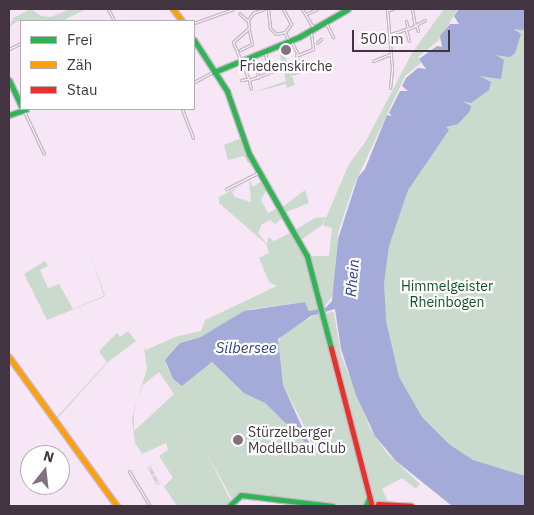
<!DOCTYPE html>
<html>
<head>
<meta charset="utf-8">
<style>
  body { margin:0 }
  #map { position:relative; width:534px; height:515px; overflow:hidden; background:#f7e6f5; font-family:"IBM Plex Sans",sans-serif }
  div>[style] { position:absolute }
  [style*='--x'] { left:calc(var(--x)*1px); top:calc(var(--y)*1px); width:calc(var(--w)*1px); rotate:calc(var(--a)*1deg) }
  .green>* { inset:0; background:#cadacd }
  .water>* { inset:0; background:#a4abd8 }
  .roads { filter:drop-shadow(1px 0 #c7b9c6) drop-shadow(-1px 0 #c7b9c6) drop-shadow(0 1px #c7b9c6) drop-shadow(0 -1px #c7b9c6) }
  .street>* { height:1px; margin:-0.5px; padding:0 0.5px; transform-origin:0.5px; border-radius:0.5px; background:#fefbfe }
  .fast>* { height:5px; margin:-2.5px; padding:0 2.5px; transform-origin:2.5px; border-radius:2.5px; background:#30b455 }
  .slow>* { height:5px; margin:-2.5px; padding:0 2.5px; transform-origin:2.5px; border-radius:2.5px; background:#ff9f0a }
  .jam>* { height:5px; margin:-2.5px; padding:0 2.5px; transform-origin:2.5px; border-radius:2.5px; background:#e5322d }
  .rail>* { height:3px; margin-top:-1.5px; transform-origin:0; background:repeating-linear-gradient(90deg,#fff 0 4px,#ccc7ca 0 8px); box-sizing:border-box; border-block:1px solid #ccc7ca }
  .dots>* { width:14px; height:14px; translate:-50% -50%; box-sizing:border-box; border:2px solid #fff; border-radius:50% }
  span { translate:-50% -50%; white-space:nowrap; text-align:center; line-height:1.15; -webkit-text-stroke:4.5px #fff; paint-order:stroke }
  .poi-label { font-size:14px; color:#433441 }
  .left { translate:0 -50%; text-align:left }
  .park-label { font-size:14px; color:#105026 }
  .water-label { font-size:15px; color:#304187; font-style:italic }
  .frame { position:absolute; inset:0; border:10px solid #433441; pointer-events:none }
  .legend { position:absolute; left:20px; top:20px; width:175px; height:90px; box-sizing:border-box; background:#fff; border:1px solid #b4aeb3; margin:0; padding:6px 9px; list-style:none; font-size:15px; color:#433441 }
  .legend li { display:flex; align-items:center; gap:10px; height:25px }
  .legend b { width:25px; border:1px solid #b4aeb3 }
  .north { position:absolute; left:20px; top:445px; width:50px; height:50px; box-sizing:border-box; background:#fff; border:1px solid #b4aeb3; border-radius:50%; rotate:16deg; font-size:14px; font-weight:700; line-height:20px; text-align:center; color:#433441 }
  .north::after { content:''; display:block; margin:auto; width:18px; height:22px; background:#827280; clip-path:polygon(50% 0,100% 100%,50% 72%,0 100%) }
  .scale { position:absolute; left:352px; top:30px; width:98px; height:22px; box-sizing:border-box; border:2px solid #433441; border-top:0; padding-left:6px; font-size:15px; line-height:18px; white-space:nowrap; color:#433441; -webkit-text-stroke:4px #fff; paint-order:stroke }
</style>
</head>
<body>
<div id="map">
  <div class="green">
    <i style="clip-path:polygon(31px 9px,41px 16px,51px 17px,70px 9px,86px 9px,62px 21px,18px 21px,9px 27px,13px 18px)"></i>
    <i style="clip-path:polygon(444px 9px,458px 9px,438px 41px,418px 57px,421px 63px,405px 76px,354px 185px,338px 233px,333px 295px,324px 307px,303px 245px,309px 256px,329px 256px,332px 228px,323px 225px,349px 164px,366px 141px,412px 53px)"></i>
    <i style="clip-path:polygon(525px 9px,525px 502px,448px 467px,370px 343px,403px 159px)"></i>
    <i style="clip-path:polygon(282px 46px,295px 85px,287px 88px,286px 84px,251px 93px,286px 81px,278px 47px)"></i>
    <i style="clip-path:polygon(242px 138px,252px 162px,248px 163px,244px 156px,228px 160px,224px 145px)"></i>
    <i style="clip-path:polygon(evenodd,249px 180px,253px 187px,262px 181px,267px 189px,261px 200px,268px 213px,278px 208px,284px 217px,275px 224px,270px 220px,262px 224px,258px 233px,267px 244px,268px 237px,274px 241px,292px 232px,304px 253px,321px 309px,309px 311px,305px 302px,252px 309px,201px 337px,180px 343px,166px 364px,173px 379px,182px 386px,212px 362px,239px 388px,265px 403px,311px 448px,310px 437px,283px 385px,278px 343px,282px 334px,322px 311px,368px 493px,363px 506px,259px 500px,240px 494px,232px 499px,205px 450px,231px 501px,228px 506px,177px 506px,135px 443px,132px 419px,147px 368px,144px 347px,146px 350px,175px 337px,201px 331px,205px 320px,277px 286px,269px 282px,259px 258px,269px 253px,266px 244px,219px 203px,219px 197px,241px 185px,232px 192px,235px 197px,251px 202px,249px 180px,159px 372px,174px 394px,134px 431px,134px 410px,143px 385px,159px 372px,249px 180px,166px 443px,168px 450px,159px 456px,173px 478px,164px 486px,142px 454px,166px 443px)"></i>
    <i style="clip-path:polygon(305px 190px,309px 203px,284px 213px,281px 208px)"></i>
    <i style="clip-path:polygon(326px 217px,322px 225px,301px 240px,295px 230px,315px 218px)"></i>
    <i style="clip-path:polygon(89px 250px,105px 296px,104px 297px,47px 320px,24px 274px,45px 261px,48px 266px,40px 270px,48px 288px,59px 284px,73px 309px,104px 296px)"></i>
    <i style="clip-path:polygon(334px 312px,341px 355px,370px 428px,387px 453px,420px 484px,416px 489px,402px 478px,382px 489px,388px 502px,373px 503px,325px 313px)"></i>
    <i style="clip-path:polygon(128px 331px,136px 341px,108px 362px,57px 419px,119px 506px,20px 370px,9px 353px,56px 418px,107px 362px,99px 352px,102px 348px,117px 333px,120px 337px)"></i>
  </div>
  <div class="water">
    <i style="clip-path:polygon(459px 9px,525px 9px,525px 30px,513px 29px,521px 34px,515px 53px,510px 57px,496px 55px,504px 60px,501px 79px,480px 76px,491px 82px,489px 90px,471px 103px,462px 101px,471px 106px,470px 111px,458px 124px,446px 127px,449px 130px,408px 190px,389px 246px,384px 283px,386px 321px,399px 377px,422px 417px,450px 445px,473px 460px,525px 476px,525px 506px,452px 506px,396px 461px,375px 436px,356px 395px,341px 349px,335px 309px,311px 316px,278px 339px,283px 385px,312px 449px,265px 403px,244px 393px,212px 362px,182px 386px,173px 379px,165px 360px,180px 343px,201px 337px,244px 311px,305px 302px,309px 311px,325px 308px,332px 301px,338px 239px,358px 177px,365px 169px,387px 115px,392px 116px,389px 113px,400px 91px,408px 91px,402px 86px,406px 78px,418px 68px,426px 69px,419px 59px,437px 46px,442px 47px,440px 36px,450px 24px,459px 24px,454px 16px)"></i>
  </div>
  <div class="roads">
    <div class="street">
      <i style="--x:108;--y:9;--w:13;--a:63"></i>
      <i style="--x:268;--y:9;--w:19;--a:84"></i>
      <i style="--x:270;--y:28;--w:8;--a:45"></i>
      <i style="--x:276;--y:34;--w:9;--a:-13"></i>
      <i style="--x:285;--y:32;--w:10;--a:-53"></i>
      <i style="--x:291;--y:24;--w:17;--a:-118"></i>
      <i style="--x:302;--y:9;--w:21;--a:59"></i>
      <i style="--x:387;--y:9;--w:60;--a:85.2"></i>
      <i style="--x:392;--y:69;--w:19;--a:96"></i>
      <i style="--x:388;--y:10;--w:5;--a:-11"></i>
      <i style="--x:239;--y:13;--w:12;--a:42"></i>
      <i style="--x:248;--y:21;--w:7;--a:82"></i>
      <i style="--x:249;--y:28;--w:21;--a:139"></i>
      <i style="--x:233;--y:42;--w:41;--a:67.2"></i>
      <i style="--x:249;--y:80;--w:20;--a:-20"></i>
      <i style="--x:268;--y:73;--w:22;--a:-98"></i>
      <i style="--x:306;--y:14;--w:12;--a:-24"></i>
      <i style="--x:248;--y:20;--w:9;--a:-54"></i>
      <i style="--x:253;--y:13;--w:12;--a:-20"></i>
      <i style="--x:406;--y:21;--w:8;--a:76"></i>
      <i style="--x:194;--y:23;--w:41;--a:-19.7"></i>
      <i style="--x:326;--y:23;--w:16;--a:63"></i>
      <i style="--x:406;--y:30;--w:11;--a:75"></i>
      <i style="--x:418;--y:31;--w:6;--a:-108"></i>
      <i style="--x:416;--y:25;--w:10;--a:-29"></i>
      <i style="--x:285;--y:33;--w:9;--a:63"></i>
      <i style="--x:391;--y:34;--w:25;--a:-18"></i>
      <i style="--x:415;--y:26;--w:17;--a:-100"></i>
      <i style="--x:291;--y:41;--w:16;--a:63"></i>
      <i style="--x:298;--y:55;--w:16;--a:-22"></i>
      <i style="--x:313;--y:49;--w:17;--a:-97"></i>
      <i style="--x:317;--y:43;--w:6;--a:-45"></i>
      <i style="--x:9;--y:49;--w:13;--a:-27"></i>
      <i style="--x:240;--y:50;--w:13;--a:-27"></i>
      <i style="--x:252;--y:44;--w:14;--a:-102"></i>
      <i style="--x:373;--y:61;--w:18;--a:-22"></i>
      <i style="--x:246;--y:66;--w:7;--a:-8"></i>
      <i style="--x:257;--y:72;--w:6;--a:81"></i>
      <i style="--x:269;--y:72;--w:10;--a:-11"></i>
      <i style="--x:293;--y:73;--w:7;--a:-16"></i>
      <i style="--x:300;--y:71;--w:17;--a:-103"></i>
      <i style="--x:241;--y:80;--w:7;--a:-8"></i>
      <i style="--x:249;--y:81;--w:8;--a:76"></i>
      <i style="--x:194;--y:82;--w:21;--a:-28"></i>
      <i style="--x:182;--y:109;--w:31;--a:69"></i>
      <i style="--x:24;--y:111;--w:47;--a:65.1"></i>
      <i style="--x:226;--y:189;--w:37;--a:-27"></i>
      <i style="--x:129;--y:471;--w:41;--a:59"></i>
    </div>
    <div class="fast">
      <i style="--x:194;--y:40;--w:61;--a:57.1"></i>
      <i style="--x:227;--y:91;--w:67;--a:70.8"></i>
      <i style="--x:249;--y:154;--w:117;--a:60.4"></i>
      <i style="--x:307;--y:256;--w:95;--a:75.4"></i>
      <i style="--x:214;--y:72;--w:92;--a:-22.4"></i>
      <i style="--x:299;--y:37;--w:56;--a:-29.7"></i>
      <i style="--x:9;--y:80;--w:29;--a:65"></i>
      <i style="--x:9;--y:115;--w:18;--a:-19"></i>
      <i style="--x:229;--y:506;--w:16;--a:-43"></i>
      <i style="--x:241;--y:495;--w:92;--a:6.9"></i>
      <i style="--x:366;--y:506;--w:9;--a:-69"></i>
    </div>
    <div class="slow">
      <i style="--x:173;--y:9;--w:15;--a:53"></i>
      <i style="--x:9;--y:357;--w:184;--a:54.1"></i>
      <i style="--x:376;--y:506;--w:4;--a:-34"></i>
    </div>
    <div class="jam">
      <i style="--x:331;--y:348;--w:163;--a:75.5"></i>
      <i style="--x:378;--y:504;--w:33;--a:3"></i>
    </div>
  </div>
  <div class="rail">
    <i style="--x:149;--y:466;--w:20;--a:63"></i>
  </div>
  <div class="dots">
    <i style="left:286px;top:50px;background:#827280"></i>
    <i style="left:238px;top:440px;background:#827280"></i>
  </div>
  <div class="poi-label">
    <span style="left:286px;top:66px">Friedenskirche</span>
    <span class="left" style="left:248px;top:440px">Stürzelberger<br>Modellbau Club</span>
  </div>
  <div class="park-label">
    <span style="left:447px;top:294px">Himmelgeister<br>Rheinbogen</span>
  </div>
  <div class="water-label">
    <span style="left:352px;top:278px;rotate:-85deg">Rhein</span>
    <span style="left:246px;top:348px">Silbersee</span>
  </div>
  <div class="frame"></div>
  <ul class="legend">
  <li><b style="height:6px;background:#30b455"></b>Frei</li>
  <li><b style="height:6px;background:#ff9f0a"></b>Zäh</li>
  <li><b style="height:6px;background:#e5322d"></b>Stau</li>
  </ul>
  <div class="north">N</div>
  <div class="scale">500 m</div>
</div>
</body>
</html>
